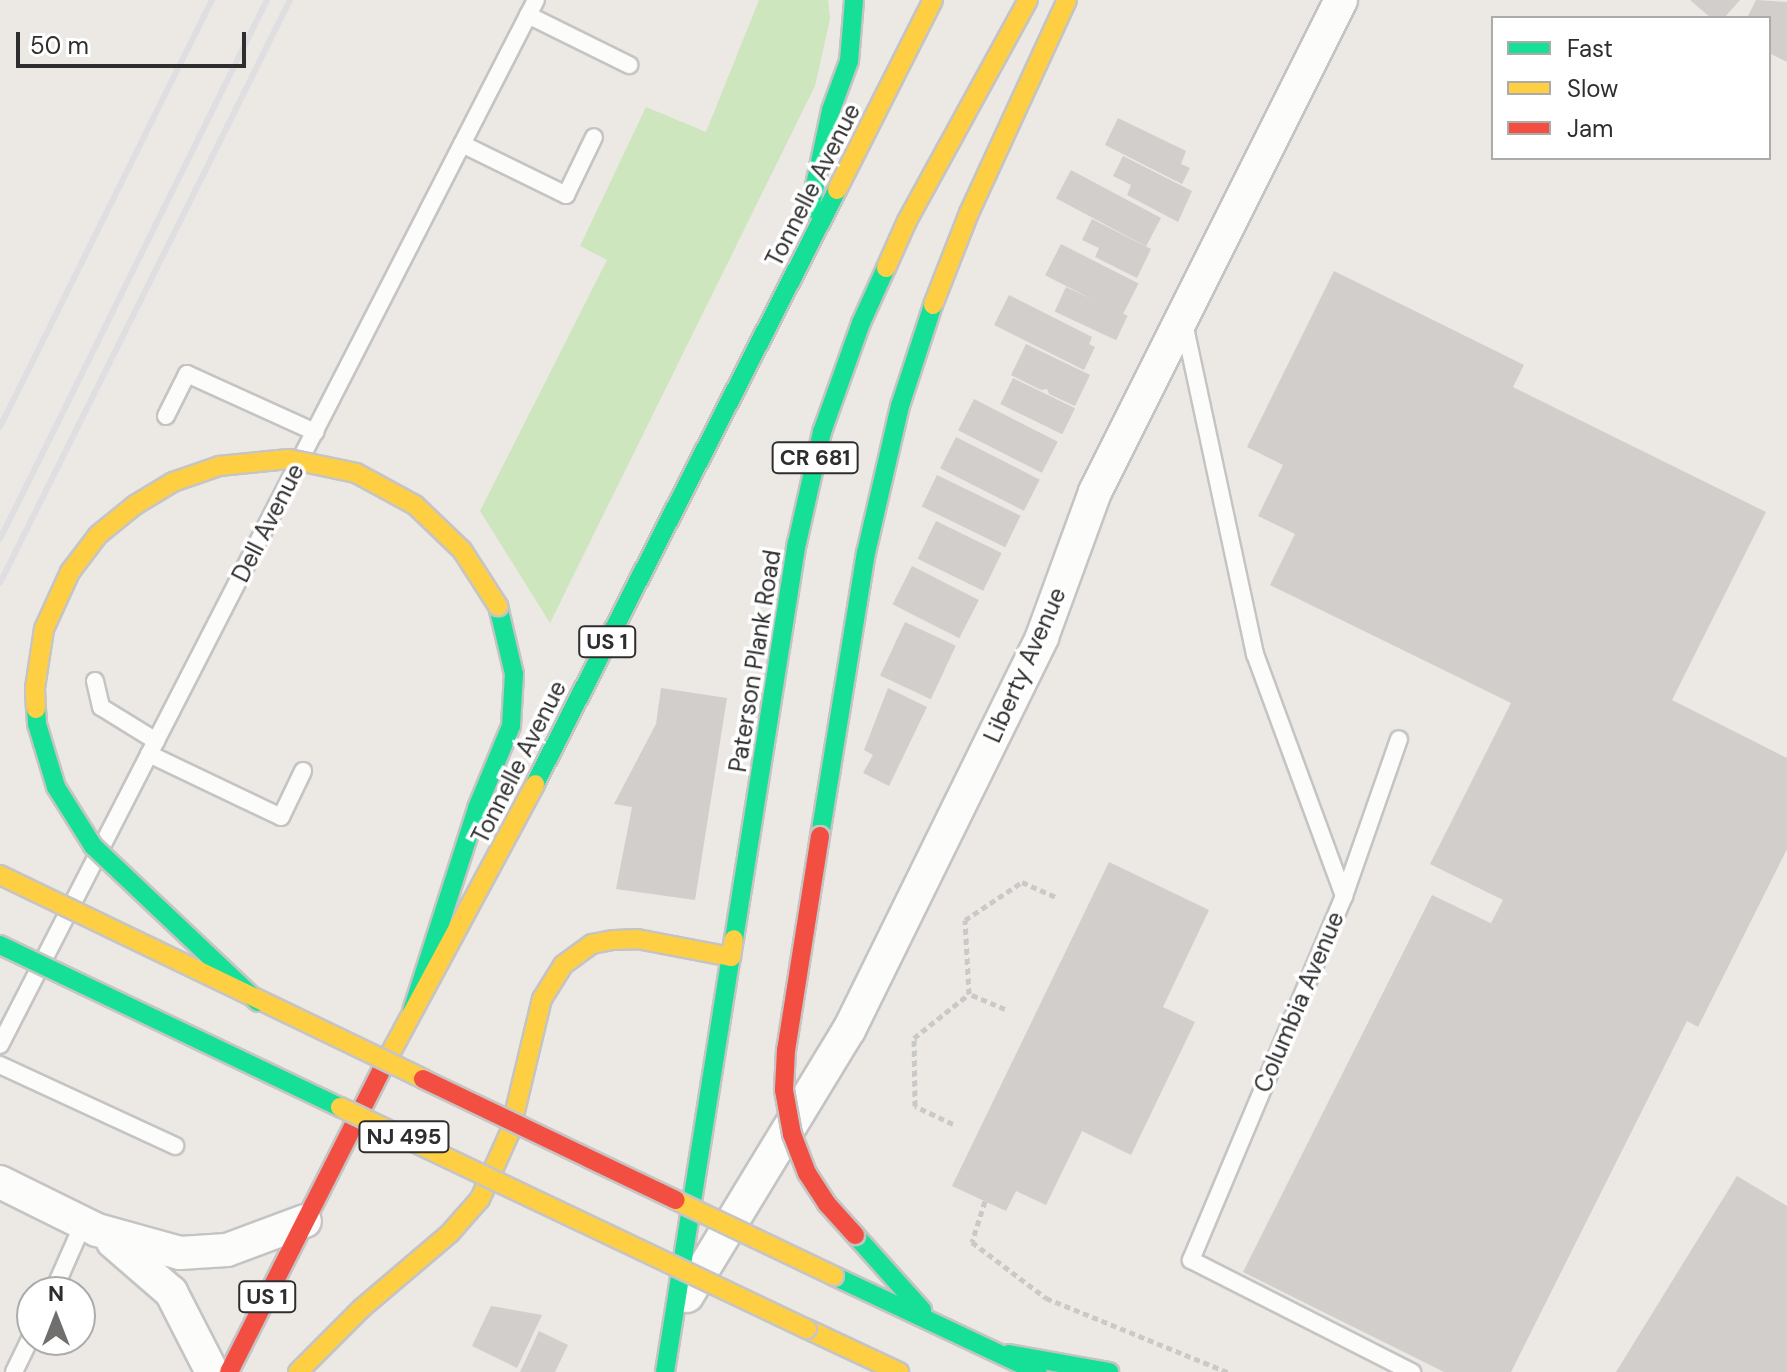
<!DOCTYPE html>
<html>
<head>
<meta charset="utf-8">
<style>
  body { margin:0 }
  #map { position:relative; width:1787px; height:1372px; overflow:hidden; background:#ece8e4; font-family:"DM Sans",sans-serif }
  div>[style] { position:absolute }
  [style*='--x'] { left:calc(var(--x)*1px); top:calc(var(--y)*1px); width:calc(var(--w)*1px); rotate:calc(var(--a)*1deg) }
  .green>* { inset:0; background:#cee6be }
  .building>* { inset:0; background:#d1cecb; transform-origin:0 0 }
  .path>* { height:5px; margin-top:-2.5px; transform-origin:0; background:repeating-linear-gradient(90deg,#c9c9c8 0 6px,transparent 0 10px) }
  .roads { filter:drop-shadow(2px 0 #c5c4c5) drop-shadow(-2px 0 #c5c4c5) drop-shadow(0 2px #c5c4c5) drop-shadow(0 -2px #c5c4c5) }
  .lane>* { height:16px; margin:-8px; padding:0 8px; transform-origin:8px; border-radius:8px; background:#fcfcfb }
  .street>* { height:32px; margin:-16px; padding:0 16px; transform-origin:16px; border-radius:16px; background:#fcfcfb }
  .fast>* { height:18px; margin:-9px; padding:0 9px; transform-origin:9px; border-radius:9px; background:#16e098 }
  .slow>* { height:18px; margin:-9px; padding:0 9px; transform-origin:9px; border-radius:9px; background:#ffcf43 }
  .jam>* { height:18px; margin:-9px; padding:0 9px; transform-origin:9px; border-radius:9px; background:#f24e42 }
  .rail>* { height:6px; margin:-3px; padding:0 3px; transform-origin:3px; border-radius:3px; background:#dfdfe1 }
  .bridges { filter:drop-shadow(2px 0 #c6c5c4) drop-shadow(-2px 0 #c6c5c4) drop-shadow(0 2px #c6c5c4) drop-shadow(0 -2px #c6c5c4) }
  .fast-bridge>* { height:18px; margin:-9px; padding:0 9px; transform-origin:9px; border-radius:9px; background:#16e098 }
  .slow-bridge>* { height:18px; margin:-9px; padding:0 9px; transform-origin:9px; border-radius:9px; background:#ffcf43 }
  .jam-bridge>* { height:18px; margin:-9px; padding:0 9px; transform-origin:9px; border-radius:9px; background:#f24e42 }
  span { translate:-50% -50%; white-space:nowrap; text-align:center; line-height:1.15; -webkit-text-stroke:7px #fff; paint-order:stroke }
  .shield-label span { padding:2px 6px; background:#fff; border:2px solid; border-radius:6px; -webkit-text-stroke-width:0 }
  .shield-label { font-size:22px; color:#2e2e2e; font-weight:700 }
  .street-label { font-size:24px; color:#2e2e2e }
  .legend { position:absolute; left:1491px; top:16px; width:280px; height:144px; box-sizing:border-box; background:#fff; border:2px solid #ababab; margin:0; padding:10px 14px; list-style:none; font-size:24px; color:#2e2e2e }
  .legend li { display:flex; align-items:center; gap:16px; height:40px }
  .legend b { width:40px; border:2px solid #ababab }
  .north { position:absolute; left:16px; top:1276px; width:80px; height:80px; box-sizing:border-box; background:#fff; border:2px solid #ababab; border-radius:50%; rotate:0deg; font-size:22px; font-weight:700; line-height:32px; text-align:center; color:#2e2e2e }
  .north::after { content:''; display:block; margin:auto; width:28px; height:36px; background:#706f6e; clip-path:polygon(50% 0,100% 100%,50% 72%,0 100%) }
  .scale { position:absolute; left:16px; top:32px; width:230px; height:36px; box-sizing:border-box; border:4px solid #2e2e2e; border-top:0; padding-left:10px; font-size:24px; line-height:28px; white-space:nowrap; color:#2e2e2e; -webkit-text-stroke:6px #fff; paint-order:stroke }
</style>
</head>
<body>
<div id="map">
  <div class="green">
    <i style="clip-path:polygon(759px 0,828px 0,830px 19px,815px 86px,550px 623px,480px 511px,607px 260px,580px 246px,646px 107px,706px 132px)"></i>
  </div>
  <div class="building">
    <i style="clip-path:polygon(1690px 0,1740px 0,1724px 18px,1711px 18px)"></i>
    <i style="clip-path:polygon(1756px 0,1787px 2px,1787px 62px,1769px 53px,1769px 18px,1747px 18px)"></i>
    <i style="clip-path:polygon(1118px 118px,1186px 151px,1181px 164px,1190px 168px,1182px 184px,1105px 145px)"></i>
    <i style="clip-path:polygon(1123px 156px,1192px 191px,1178px 222px,1127px 195px,1131px 185px,1113px 176px)"></i>
    <i style="left:1071px;top:170px;width:102px;height:32px;rotate:28deg"></i>
    <i style="clip-path:polygon(1092px 219px,1151px 249px,1137px 278px,1095px 257px,1099px 248px,1082px 240px)"></i>
    <i style="left:1061px;top:244px;width:87px;height:35px;rotate:27deg"></i>
    <i style="clip-path:polygon(1334px 271px,1524px 365px,1513px 387px,1766px 512px,1672px 700px,1787px 758px,1787px 849px,1698px 1027px,1687px 1021px,1511px 1372px,1444px 1372px,1243px 1272px,1432px 895px,1503px 929px,1491px 923px,1503px 900px,1430px 864px,1511px 703px,1270px 585px,1295px 534px,1258px 516px,1283px 465px,1247px 447px)"></i>
    <i style="left:1066px;top:287px;width:68px;height:27px;rotate:25deg"></i>
    <i style="clip-path:polygon(1009px 295px,1092px 337px,1089px 344px,1095px 347px,1084px 370px,994px 325px)"></i>
    <i style="clip-path:polygon(1026px 344px,1090px 375px,1075px 406px,1049px 394px,1047px 389px,1041px 390px,1011px 375px)"></i>
    <i style="left:1013px;top:378px;width:69px;height:29px;rotate:26deg"></i>
    <i style="left:974px;top:399px;width:94px;height:35px;rotate:27deg"></i>
    <i style="left:956px;top:437px;width:94px;height:35px;rotate:27deg"></i>
    <i style="left:937px;top:475px;width:93px;height:35px;rotate:26deg"></i>
    <i style="left:936px;top:521px;width:73px;height:42px;rotate:26deg"></i>
    <i style="left:912px;top:566px;width:75px;height:43px;rotate:27deg"></i>
    <i style="left:905px;top:622px;width:56px;height:59px;rotate:25deg"></i>
    <i style="clip-path:polygon(661px 688px,727px 698px,695px 900px,616px 889px,632px 807px,614px 804px,656px 724px)"></i>
    <i style="clip-path:polygon(888px 688px,927px 707px,889px 786px,863px 773px,873px 755px,864px 750px)"></i>
    <i style="clip-path:polygon(1109px 862px,1209px 910px,1163px 1007px,1195px 1022px,1131px 1155px,1082px 1131px,1046px 1205px,1016px 1191px,1006px 1211px,952px 1186px)"></i>
    <i style="clip-path:polygon(1737px 1176px,1787px 1206px,1787px 1372px,1616px 1372px)"></i>
    <i style="clip-path:polygon(491px 1306px,542px 1315px,517px 1368px,472px 1346px)"></i>
    <i style="clip-path:polygon(539px 1331px,568px 1345px,555px 1372px,520px 1372px)"></i>
  </div>
  <div class="path">
    <i style="--x:1005;--y:1009;--w:39;--a:-157"></i>
    <i style="--x:969;--y:994;--w:74;--a:-93.1"></i>
    <i style="--x:965;--y:920;--w:69;--a:-33.7"></i>
    <i style="--x:1022;--y:882;--w:37;--a:24"></i>
    <i style="--x:953;--y:1124;--w:42;--a:-154.7"></i>
    <i style="--x:915;--y:1106;--w:68;--a:-90.8"></i>
    <i style="--x:914;--y:1038;--w:70;--a:-38.7"></i>
    <i style="--x:985;--y:1201;--w:43;--a:107.6"></i>
    <i style="--x:972;--y:1242;--w:93;--a:37.1"></i>
    <i style="--x:1046;--y:1298;--w:196;--a:22.2"></i>
  </div>
  <div class="roads">
    <div class="lane">
      <i style="--x:528;--y:15;--w:113;--a:26.3"></i>
      <i style="--x:462;--y:144;--w:116;--a:26.1"></i>
      <i style="--x:566;--y:195;--w:64;--a:-64.2"></i>
      <i style="--x:1184;--y:323;--w:339;--a:77.9"></i>
      <i style="--x:1255;--y:654;--w:258;--a:69.8"></i>
      <i style="--x:1344;--y:896;--w:395;--a:112.8"></i>
      <i style="--x:1191;--y:1260;--w:248;--a:26.9"></i>
      <i style="--x:166;--y:416;--w:47;--a:-63.4"></i>
      <i style="--x:187;--y:374;--w:141;--a:24.4"></i>
      <i style="--x:95;--y:681;--w:27;--a:77"></i>
      <i style="--x:101;--y:707;--w:65;--a:31.7"></i>
      <i style="--x:149;--y:754;--w:146;--a:25.5"></i>
      <i style="--x:281;--y:817;--w:51;--a:-64.4"></i>
      <i style="--x:1344;--y:896;--w:166;--a:-70.7"></i>
      <i style="--x:0;--y:1045;--w:1174;--a:-62.85"></i>
      <i style="--x:0;--y:1065;--w:193;--a:24.8"></i>
      <i style="--x:53;--y:1292;--w:74;--a:-66.2"></i>
      <i style="--x:14;--y:1372;--w:41;--a:-64.1"></i>
    </div>
    <div class="street">
      <i style="--x:0;--y:1182;--w:108;--a:26.3"></i>
      <i style="--x:97;--y:1230;--w:86;--a:15.5"></i>
      <i style="--x:180;--y:1253;--w:47;--a:-3.7"></i>
      <i style="--x:227;--y:1250;--w:83;--a:-20.4"></i>
      <i style="--x:113;--y:1242;--w:77;--a:40.8"></i>
      <i style="--x:171;--y:1292;--w:90;--a:62.9"></i>
      <i style="--x:687;--y:1296;--w:311;--a:-58.7"></i>
      <i style="--x:849;--y:1030;--w:438;--a:-63.8"></i>
      <i style="--x:1042;--y:637;--w:154;--a:-69.9"></i>
      <i style="--x:1095;--y:492;--w:550;--a:-63.43"></i>
    </div>
    <div class="fast">
      <i style="--x:810;--y:209;--w:101;--a:-78"></i>
      <i style="--x:831;--y:110;--w:52;--a:-69.8"></i>
      <i style="--x:849;--y:61;--w:61;--a:-85.3"></i>
      <i style="--x:535;--y:784;--w:666;--a:-63.05"></i>
      <i style="--x:820;--y:836;--w:287;--a:-80.8"></i>
      <i style="--x:866;--y:553;--w:151;--a:-77"></i>
      <i style="--x:900;--y:406;--w:106;--a:-71.9"></i>
      <i style="--x:734;--y:939;--w:401;--a:-81"></i>
      <i style="--x:797;--y:543;--w:114;--a:-77.3"></i>
      <i style="--x:822;--y:432;--w:116;--a:-70.3"></i>
      <i style="--x:861;--y:323;--w:60;--a:-65.6"></i>
      <i style="--x:412;--y:1011;--w:213;--a:-72.2"></i>
      <i style="--x:477;--y:808;--w:89;--a:-67.5"></i>
      <i style="--x:511;--y:726;--w:52;--a:-86.7"></i>
      <i style="--x:514;--y:674;--w:70;--a:-103.2"></i>
      <i style="--x:855;--y:1235;--w:101;--a:48.2"></i>
      <i style="--x:834;--y:1276;--w:225;--a:25.2"></i>
      <i style="--x:1009;--y:1354;--w:102;--a:10.2"></i>
      <i style="--x:665;--y:1372;--w:420;--a:-81"></i>
    </div>
    <div class="slow">
      <i style="--x:837;--y:190;--w:213;--a:-63.2"></i>
      <i style="--x:886;--y:268;--w:51;--a:-65.9"></i>
      <i style="--x:907;--y:221;--w:252;--a:-61.3"></i>
      <i style="--x:933;--y:305;--w:99;--a:-68.6"></i>
      <i style="--x:969;--y:213;--w:234;--a:-65.3"></i>
      <i style="--x:384;--y:1065;--w:319;--a:-61.7"></i>
      <i style="--x:807;--y:1329;--w:102;--a:25.1"></i>
      <i style="--x:298;--y:1372;--w:91;--a:-45"></i>
      <i style="--x:362;--y:1308;--w:116;--a:-40.4"></i>
      <i style="--x:450;--y:1233;--w:45;--a:-48.6"></i>
      <i style="--x:480;--y:1199;--w:73;--a:-65.9"></i>
      <i style="--x:510;--y:1132;--w:137;--a:-76.5"></i>
      <i style="--x:542;--y:999;--w:40;--a:-58"></i>
      <i style="--x:563;--y:965;--w:36;--a:-36"></i>
      <i style="--x:592;--y:944;--w:21;--a:-11"></i>
      <i style="--x:613;--y:940;--w:24;--a:-2"></i>
      <i style="--x:637;--y:939;--w:96;--a:10.8"></i>
      <i style="--x:731;--y:957;--w:18;--a:-81"></i>
    </div>
    <div class="jam">
      <i style="--x:229;--y:1372;--w:344;--a:-63.2"></i>
    </div>
  </div>
  <div class="rail">
    <i style="--x:0;--y:427;--w:477;--a:-63.6"></i>
    <i style="--x:0;--y:539;--w:602;--a:-63.65"></i>
    <i style="--x:0;--y:583;--w:651;--a:-63.55"></i>
  </div>
  <div class="bridges">
    <div class="fast-bridge">
      <i style="--x:36;--y:709;--w:15;--a:86"></i>
      <i style="--x:37;--y:724;--w:66;--a:73.2"></i>
      <i style="--x:56;--y:787;--w:70;--a:57.9"></i>
      <i style="--x:93;--y:846;--w:227;--a:43.4"></i>
      <i style="--x:0;--y:945;--w:377;--a:25.5"></i>
    </div>
    <div class="slow-bridge">
      <i style="--x:36;--y:709;--w:21;--a:-93"></i>
      <i style="--x:35;--y:688;--w:60;--a:-81.3"></i>
      <i style="--x:44;--y:629;--w:63;--a:-65.5"></i>
      <i style="--x:70;--y:572;--w:46;--a:-52.9"></i>
      <i style="--x:98;--y:535;--w:48;--a:-39"></i>
      <i style="--x:135;--y:505;--w:44;--a:-31.2"></i>
      <i style="--x:173;--y:482;--w:49;--a:-19.2"></i>
      <i style="--x:219;--y:466;--w:70;--a:-5.7"></i>
      <i style="--x:289;--y:459;--w:68;--a:11.8"></i>
      <i style="--x:356;--y:473;--w:67;--a:28.5"></i>
      <i style="--x:415;--y:505;--w:65;--a:43.8"></i>
      <i style="--x:462;--y:550;--w:67;--a:57.3"></i>
      <i style="--x:0;--y:875;--w:470;--a:25.7"></i>
      <i style="--x:340;--y:1107;--w:517;--a:25.43"></i>
      <i style="--x:675;--y:1200;--w:176;--a:25.5"></i>
    </div>
    <div class="jam-bridge">
      <i style="--x:820;--y:836;--w:217;--a:99"></i>
      <i style="--x:786;--y:1050;--w:40;--a:92.9"></i>
      <i style="--x:784;--y:1090;--w:45;--a:79.7"></i>
      <i style="--x:792;--y:1134;--w:42;--a:69"></i>
      <i style="--x:807;--y:1173;--w:37;--a:57"></i>
      <i style="--x:827;--y:1204;--w:42;--a:47.9"></i>
      <i style="--x:423;--y:1079;--w:280;--a:25.6"></i>
    </div>
  </div>
  <div class="shield-label">
    <span style="left:815px;top:458px">CR 681</span>
    <span style="left:607px;top:642px">US 1</span>
    <span style="left:404px;top:1137px">NJ 495</span>
    <span style="left:267px;top:1297px">US 1</span>
  </div>
  <div class="street-label">
    <span style="left:813px;top:185px;rotate:-63deg">Tonnelle Avenue</span>
    <span style="left:268px;top:523px;rotate:-63deg">Dell Avenue</span>
    <span style="left:755px;top:661px;rotate:-81deg">Paterson Plank Road</span>
    <span style="left:1025px;top:665px;rotate:-66deg">Liberty Avenue</span>
    <span style="left:519px;top:762px;rotate:-63deg">Tonnelle Avenue</span>
    <span style="left:1299px;top:1002px;rotate:-67deg">Columbia Avenue</span>
  </div>
  <ul class="legend">
  <li><b style="height:10px;background:#16e098"></b>Fast</li>
  <li><b style="height:10px;background:#ffcf43"></b>Slow</li>
  <li><b style="height:10px;background:#f24e42"></b>Jam</li>
  </ul>
  <div class="north">N</div>
  <div class="scale">50 m</div>
</div>
</body>
</html>
